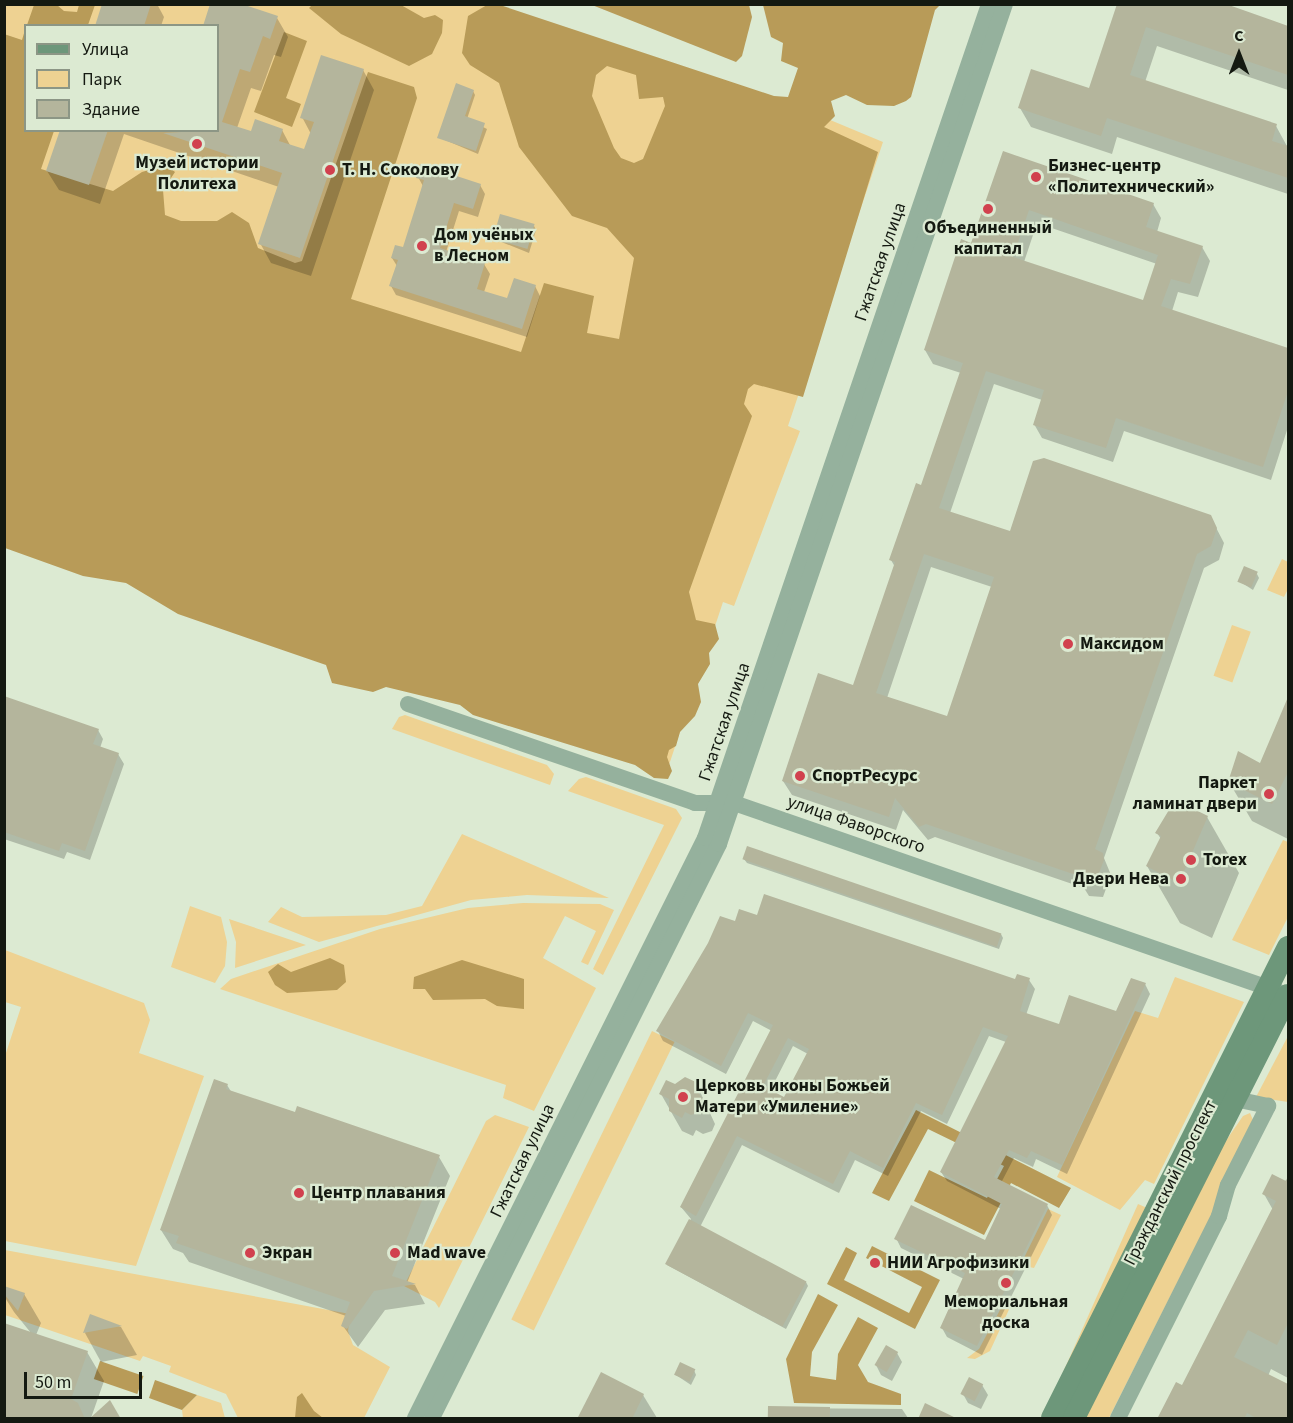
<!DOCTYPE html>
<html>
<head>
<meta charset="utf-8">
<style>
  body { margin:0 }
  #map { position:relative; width:1293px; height:1423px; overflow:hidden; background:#dcead2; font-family:"Source Sans 3",sans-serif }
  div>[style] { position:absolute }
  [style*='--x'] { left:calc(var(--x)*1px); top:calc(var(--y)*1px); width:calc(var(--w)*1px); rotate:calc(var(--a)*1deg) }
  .green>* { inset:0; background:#eed292; transform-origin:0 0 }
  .forest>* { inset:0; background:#b89b58; transform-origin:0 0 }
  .shadow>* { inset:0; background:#0003 }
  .building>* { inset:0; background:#b4b59c; transform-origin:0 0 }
  .street>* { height:16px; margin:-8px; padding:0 8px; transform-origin:8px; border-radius:8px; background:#95b19d }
  .secondary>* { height:22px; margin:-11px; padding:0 11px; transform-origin:11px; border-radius:11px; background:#6d977a }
  .dots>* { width:16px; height:16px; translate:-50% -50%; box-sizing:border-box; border:3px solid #dcead2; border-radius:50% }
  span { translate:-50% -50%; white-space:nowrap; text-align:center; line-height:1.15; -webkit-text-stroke:4.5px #dcead2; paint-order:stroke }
  .poi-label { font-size:18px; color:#141911; font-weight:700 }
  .left { translate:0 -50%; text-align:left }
  .right { translate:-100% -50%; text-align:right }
  .street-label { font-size:18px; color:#141911 }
  .frame { position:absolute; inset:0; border:6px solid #141911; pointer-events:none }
  .legend { position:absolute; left:24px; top:24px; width:195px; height:108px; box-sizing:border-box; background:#dcead2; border:2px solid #8c9685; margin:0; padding:8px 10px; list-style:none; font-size:18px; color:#141911 }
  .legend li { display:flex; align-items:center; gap:12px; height:30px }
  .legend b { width:30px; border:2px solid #8c9685 }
  .north { position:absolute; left:1209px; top:24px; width:60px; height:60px; -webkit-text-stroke:4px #dcead2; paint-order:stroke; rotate:0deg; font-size:16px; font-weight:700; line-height:24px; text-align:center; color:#141911 }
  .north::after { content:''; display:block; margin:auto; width:21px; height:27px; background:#141911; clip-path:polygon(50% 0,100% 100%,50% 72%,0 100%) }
  .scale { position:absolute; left:24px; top:1372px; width:118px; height:27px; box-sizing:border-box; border:3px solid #141911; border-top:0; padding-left:8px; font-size:18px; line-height:21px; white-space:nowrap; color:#141911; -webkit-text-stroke:4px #dcead2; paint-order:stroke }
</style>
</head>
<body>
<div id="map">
  <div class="green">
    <i style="clip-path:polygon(evenodd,4px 5px,487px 5px,823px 117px,883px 142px,788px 426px,800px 431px,734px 606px,723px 602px,668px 768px,5px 538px,4px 5px,26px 26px,218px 26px,218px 130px,26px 130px,26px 26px)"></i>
    <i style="clip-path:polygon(1282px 559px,1288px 562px,1288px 589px,1284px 597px,1267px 590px)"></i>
    <i style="left:1232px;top:625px;width:20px;height:54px;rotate:20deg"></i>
    <i style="clip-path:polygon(405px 715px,547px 765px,554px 774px,550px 785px,392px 729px,399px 717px)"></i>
    <i style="clip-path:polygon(586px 777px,676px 809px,682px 818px,603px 975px,593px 969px,664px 825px,568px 791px,579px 779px)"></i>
    <i style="clip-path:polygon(462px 834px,609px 898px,527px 895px,471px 900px,319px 942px,268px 922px,281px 907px,302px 917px,386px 915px,422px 906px)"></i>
    <i style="clip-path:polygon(1283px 840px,1288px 842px,1288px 917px,1269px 955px,1232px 940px)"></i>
    <i style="clip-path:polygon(523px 903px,600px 904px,614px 910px,588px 965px,581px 962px,596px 931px,565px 916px,543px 958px,596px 988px,534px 1111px,503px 1098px,506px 1085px,220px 989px,231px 979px,380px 929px,468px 908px)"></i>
    <i style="clip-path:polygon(190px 906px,221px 917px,227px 942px,225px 966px,215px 983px,171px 967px)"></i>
    <i style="clip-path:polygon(229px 919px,306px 945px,235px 968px,236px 942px)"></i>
    <i style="clip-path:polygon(5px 950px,144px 1003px,150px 1020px,139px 1053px,204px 1076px,136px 1266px,5px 1241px,5px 1056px,21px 1007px,5px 1002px)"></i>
    <i style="clip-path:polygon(1175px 977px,1244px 1002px,1154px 1184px,1145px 1180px,1120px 1210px,1057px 1177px,1135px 1011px,1158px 1018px)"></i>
    <i style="left:652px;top:1031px;width:25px;height:321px;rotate:26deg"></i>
    <i style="clip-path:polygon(1287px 1038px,1288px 1102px,1256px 1097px)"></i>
    <i style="clip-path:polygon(1250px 1113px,1253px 1120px,1212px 1214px,1109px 1418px,1083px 1418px,1214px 1158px,1243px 1116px)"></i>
    <i style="clip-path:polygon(495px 1115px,529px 1127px,439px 1308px,435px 1302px,404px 1286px,486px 1121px)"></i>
    <i style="left:1138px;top:1204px;width:10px;height:216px;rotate:24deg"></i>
    <i style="clip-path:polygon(1048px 1209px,1061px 1215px,1034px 1268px,1029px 1267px,1022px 1262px)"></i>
    <i style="clip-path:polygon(5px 1250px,350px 1314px,348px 1331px,353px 1345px,390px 1367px,364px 1418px,238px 1418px,226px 1394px,169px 1372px,171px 1366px,143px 1356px,140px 1361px,5px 1315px)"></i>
    <i style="clip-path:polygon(1007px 1297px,1012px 1303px,990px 1351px,975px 1359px,967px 1358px,979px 1349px)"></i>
    <i style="clip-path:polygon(197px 1395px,221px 1403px,225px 1418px,183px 1418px,182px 1410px)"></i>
  </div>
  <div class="forest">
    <i style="clip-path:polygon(34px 5px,57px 5px,64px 11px,77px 12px,79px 5px,95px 5px,88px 25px,27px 25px)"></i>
    <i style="clip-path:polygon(312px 5px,401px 5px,424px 18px,435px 15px,443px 20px,442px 33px,432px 54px,409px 66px,341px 34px,309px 8px)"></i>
    <i style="clip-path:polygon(evenodd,487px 5px,500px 5px,774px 96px,788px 97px,798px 68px,781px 61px,783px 43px,771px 37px,763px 5px,940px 5px,935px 10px,911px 97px,906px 101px,894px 106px,867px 105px,846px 95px,831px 101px,835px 116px,824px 127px,878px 152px,803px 397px,754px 384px,748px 389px,744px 404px,752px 416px,689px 592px,696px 620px,715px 624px,719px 639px,709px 653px,710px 664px,698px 684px,701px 702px,695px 716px,680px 732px,676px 746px,669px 750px,667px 757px,672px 771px,668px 779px,654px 778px,635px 765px,473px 715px,460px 705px,386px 687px,373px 692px,332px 683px,326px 665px,178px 614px,126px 583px,83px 576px,5px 548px,4px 34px,22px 40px,25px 30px,26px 130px,54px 131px,41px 169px,113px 191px,142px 172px,166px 165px,175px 172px,163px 190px,165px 215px,181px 221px,217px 221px,232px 212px,249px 223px,258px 248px,295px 263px,302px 261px,368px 72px,414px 87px,417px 98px,351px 299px,521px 352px,544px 283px,594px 296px,587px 333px,619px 339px,634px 258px,607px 228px,572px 216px,519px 147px,499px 83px,470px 65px,462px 53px,468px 16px,487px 5px,607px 66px,636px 75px,639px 99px,663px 97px,665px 106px,643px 159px,634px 163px,621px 158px,614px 148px,592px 96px,596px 75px,607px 66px)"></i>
    <i style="clip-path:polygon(592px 5px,749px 5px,752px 17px,742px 56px,736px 62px)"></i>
    <i style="clip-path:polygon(284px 32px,307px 41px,286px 98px,301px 104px,292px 127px,254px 112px)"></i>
    <i style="clip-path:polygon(330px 958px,344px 965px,346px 982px,337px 990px,287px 993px,275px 985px,268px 972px,278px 964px,291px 972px)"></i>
    <i style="clip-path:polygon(462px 960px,524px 979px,524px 1009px,497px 1006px,485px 999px,433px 1000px,425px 989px,413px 989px,414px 977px)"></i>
    <i style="clip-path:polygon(916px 1110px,1071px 1188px,1059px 1208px,1011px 1183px,984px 1235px,914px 1201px,929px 1170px,987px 1198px,1004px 1166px,928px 1129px,889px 1201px,872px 1193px)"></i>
    <i style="clip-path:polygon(872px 1246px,940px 1280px,915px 1329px,827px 1284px,846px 1247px,857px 1253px,844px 1280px,909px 1313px,922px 1287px,866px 1258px)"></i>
    <i style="clip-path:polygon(818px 1294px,838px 1305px,812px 1352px,810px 1376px,836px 1380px,838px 1354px,858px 1317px,878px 1328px,858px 1365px,868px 1382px,901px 1394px,901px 1405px,794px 1403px,786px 1359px)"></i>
    <i style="left:100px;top:1361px;width:46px;height:19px;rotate:19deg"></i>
    <i style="clip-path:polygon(155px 1380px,197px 1395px,182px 1410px,149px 1398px)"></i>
    <i style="clip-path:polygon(302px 1393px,314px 1411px,323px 1418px,295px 1418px,297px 1397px)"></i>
  </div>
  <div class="shadow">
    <i style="clip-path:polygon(104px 4px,157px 4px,164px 17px,161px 26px,97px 26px)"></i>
    <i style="clip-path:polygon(1118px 4px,1221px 4px,1288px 27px,1288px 90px,1157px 46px,1145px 82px,1276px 126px,1288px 148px,1288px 194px,1117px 137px,1112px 154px,1031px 127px,1020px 108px,1090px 90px)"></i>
    <i style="clip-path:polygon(277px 18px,288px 37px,281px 57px,274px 55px,261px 91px,251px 88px,237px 128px,252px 133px,282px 130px,291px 147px,305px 151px,311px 134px,302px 117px,363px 70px,374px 90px,311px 276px,271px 263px,260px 243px,279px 187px,124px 134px,100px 204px,59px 190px,47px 171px,61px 130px,218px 130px,218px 26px)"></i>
    <i style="clip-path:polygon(473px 91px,475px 95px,467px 119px,487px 129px,478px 154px,438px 137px)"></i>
    <i style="clip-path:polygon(evenodd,1004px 153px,1153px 204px,1161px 218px,1157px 232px,1202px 247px,1210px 261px,1198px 297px,1178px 292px,1172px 311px,1288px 350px,1288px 427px,1271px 480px,1124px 431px,1113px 462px,1042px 438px,1034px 424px,1042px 400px,994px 384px,950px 513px,1011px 533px,1210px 516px,1224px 543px,1219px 560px,1204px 568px,1104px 858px,1111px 875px,1103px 897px,1089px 896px,1084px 888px,935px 837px,928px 840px,903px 810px,896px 830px,792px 795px,783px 781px,854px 687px,895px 567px,891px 560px,922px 487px,961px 373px,933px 364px,925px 350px,972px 245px,1004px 153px,1037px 223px,1157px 264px,1144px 302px,1024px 262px,1037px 223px,1004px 153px,931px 567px,992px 587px,948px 718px,887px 698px,931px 567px)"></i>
    <i style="clip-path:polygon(418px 177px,480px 185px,485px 194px,478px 217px,459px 211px,446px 252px,484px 264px,490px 274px,484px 292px,508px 300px,535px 286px,540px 296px,527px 337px,396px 295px,391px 286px,397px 266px,392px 258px,404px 249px,424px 188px)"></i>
    <i style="clip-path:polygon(534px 226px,536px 230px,529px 253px,494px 239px)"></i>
    <i style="clip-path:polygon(1257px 574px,1259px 578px,1253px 590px,1239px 581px)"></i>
    <i style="clip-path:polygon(4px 697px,98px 730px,103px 739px,100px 748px,118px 754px,124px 764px,90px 860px,67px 852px,64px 859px,4px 839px)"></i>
    <i style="clip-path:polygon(1288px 700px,1288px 839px,1252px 821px,1229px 782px,1261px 765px)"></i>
    <i style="clip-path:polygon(1207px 817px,1239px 873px,1212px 938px,1180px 923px,1147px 866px,1161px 839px,1157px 833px)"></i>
    <i style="clip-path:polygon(744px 859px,1001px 934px,1003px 938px,999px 949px,747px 863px)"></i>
    <i style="clip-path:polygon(evenodd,736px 923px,1016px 981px,1029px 980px,1035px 989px,1026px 1015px,1060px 1026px,1117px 1013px,1145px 984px,1150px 994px,1067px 1174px,1036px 1159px,1033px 1167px,1014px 1158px,1001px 1183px,1047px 1205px,1052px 1215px,982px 1355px,947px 1337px,942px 1328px,964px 1279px,901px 1248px,896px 1238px,985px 1242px,1001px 1209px,947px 1181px,941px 1172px,1006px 1042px,989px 1036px,947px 1124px,921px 1111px,888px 1176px,855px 1160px,839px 1193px,742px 1145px,700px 1227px,806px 1282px,808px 1286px,786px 1329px,667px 1265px,691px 1219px,681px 1207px,772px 1031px,753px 1021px,726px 1074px,663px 1041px,658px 1031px,736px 923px,793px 1046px,808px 1054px,785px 1099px,770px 1091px,793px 1046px)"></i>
    <i style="clip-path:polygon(227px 1085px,232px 1093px,439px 1157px,450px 1176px,407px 1283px,415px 1285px,425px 1304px,385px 1310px,358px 1347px,343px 1326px,346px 1316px,189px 1262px,183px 1253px,173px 1249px,161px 1230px)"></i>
    <i style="clip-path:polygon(697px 1085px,715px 1124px,712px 1131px,703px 1134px,696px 1130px,693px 1136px,682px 1131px,661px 1094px,676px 1086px)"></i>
    <i style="clip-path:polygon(1288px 1179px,1288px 1378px,1271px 1369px,1268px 1376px,1288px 1386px,1288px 1418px,1158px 1418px,1183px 1387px,1273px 1210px,1264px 1194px)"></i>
    <i style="clip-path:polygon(4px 1288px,24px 1294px,41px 1323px,36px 1335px,87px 1352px,104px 1381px,91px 1418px,4px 1418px,31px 1333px,14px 1312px,4px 1296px)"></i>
    <i style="clip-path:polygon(91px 1316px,121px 1327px,137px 1355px,101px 1362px,85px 1333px)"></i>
    <i style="clip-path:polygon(897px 1353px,902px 1362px,892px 1381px,881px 1375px,876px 1365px)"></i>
    <i style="clip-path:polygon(694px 1370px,696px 1375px,691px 1385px,676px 1375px)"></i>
    <i style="clip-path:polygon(970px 1379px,982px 1385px,988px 1395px,981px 1409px,968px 1403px,963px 1394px)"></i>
    <i style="clip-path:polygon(643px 1395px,657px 1418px,580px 1418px)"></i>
    <i style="clip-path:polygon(770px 1408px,902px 1409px,908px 1418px,770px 1418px)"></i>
  </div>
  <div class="building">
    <i style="clip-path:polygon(102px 4px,151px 4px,144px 26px,95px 26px)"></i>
    <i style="clip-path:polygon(210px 4px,242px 4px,278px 16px,270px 39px,263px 36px,250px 72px,240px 69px,222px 122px,251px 131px,255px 119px,283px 129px,279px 141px,304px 149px,314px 122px,300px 118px,321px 55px,364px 69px,300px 258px,258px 244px,282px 173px,163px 133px,218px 130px,218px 26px,203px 26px)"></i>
    <i style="clip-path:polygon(1117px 4px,1226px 4px,1288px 26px,1288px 75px,1146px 27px,1130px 75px,1277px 124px,1272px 141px,1288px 146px,1288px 178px,1107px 118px,1101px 136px,1018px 108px,1031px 69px,1089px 88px)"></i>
    <i style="clip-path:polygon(456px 83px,474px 90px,465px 116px,485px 123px,476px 151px,437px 138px)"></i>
    <i style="clip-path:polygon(60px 130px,108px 130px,89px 185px,46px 171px)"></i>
    <i style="clip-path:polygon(evenodd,1003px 151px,1154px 203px,1146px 227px,1203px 246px,1190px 284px,1171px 279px,1161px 306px,1288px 348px,1288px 391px,1263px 467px,1116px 418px,1106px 448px,1033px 425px,1044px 390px,986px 371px,939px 508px,1010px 531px,1033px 461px,1044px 458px,1211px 515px,1217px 528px,1211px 546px,1197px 554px,1095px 849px,1103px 853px,1104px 860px,1095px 883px,1087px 886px,1079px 883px,1076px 875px,926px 824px,919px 827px,895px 798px,889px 817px,782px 781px,818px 673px,853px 685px,895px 562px,889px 560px,916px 483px,921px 485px,963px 363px,924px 350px,961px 239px,971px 243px,1003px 151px,1029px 210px,1158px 255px,1143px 300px,1013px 257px,1029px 210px,1003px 151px,924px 554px,994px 577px,947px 716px,876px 693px,924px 554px)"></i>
    <i style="clip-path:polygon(420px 164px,481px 184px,473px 209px,454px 203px,440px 248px,485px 263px,477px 289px,507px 298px,514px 278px,536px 285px,522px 329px,389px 286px,398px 260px,391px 258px,395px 245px,403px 247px,424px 180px,416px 178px)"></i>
    <i style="left:500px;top:214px;width:36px;height:26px;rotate:16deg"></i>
    <i style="left:1244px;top:566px;width:15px;height:17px;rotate:23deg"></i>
    <i style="clip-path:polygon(4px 696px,99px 729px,93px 744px,119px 753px,85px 851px,62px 843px,59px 851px,4px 832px)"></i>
    <i style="clip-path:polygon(1288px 697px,1288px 772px,1272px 804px,1228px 782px,1238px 751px,1260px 763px)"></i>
    <i style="clip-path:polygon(1175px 800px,1208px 816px,1179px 883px,1146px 866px,1161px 836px,1155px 833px)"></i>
    <i style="left:747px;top:846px;width:269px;height:14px;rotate:19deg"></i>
    <i style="clip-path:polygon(evenodd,764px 894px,1015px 979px,1017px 974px,1030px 978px,1020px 1011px,1059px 1024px,1069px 995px,1116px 1011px,1131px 978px,1146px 983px,1062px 1165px,1031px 1151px,1027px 1158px,1009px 1150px,994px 1177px,1048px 1204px,977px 1346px,940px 1328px,965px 1273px,894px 1239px,911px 1205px,985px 1240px,1002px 1204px,940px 1172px,1008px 1036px,983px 1027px,942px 1115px,916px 1103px,883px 1168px,850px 1151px,833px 1184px,737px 1136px,696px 1216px,680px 1207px,773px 1025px,748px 1013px,721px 1066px,656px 1031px,708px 943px,720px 916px,735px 921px,739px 909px,757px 915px,764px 894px,788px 1038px,809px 1049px,784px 1097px,763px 1086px,788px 1038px)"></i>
    <i style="clip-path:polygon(685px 1077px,698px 1083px,696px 1089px,705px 1103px,702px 1111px,691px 1115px,685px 1112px,682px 1118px,669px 1111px,669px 1099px,659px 1094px,666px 1080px,675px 1084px)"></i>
    <i style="clip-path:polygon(214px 1079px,228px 1084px,226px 1089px,295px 1112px,297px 1106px,440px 1155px,392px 1276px,416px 1284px,374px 1291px,347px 1329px,341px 1326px,350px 1302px,176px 1243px,179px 1236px,160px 1230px)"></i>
    <i style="clip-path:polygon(1272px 1174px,1286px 1181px,1288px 1176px,1288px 1323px,1277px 1345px,1248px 1330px,1234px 1357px,1288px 1384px,1288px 1419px,1258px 1419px,1247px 1413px,1244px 1419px,1157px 1419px,1176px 1382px,1182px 1385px,1276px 1201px,1262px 1194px)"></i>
    <i style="left:689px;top:1219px;width:133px;height:51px;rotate:28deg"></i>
    <i style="clip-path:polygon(4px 1286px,25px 1293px,18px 1311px,4px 1294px)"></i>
    <i style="clip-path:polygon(90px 1314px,122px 1326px,83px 1333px)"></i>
    <i style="clip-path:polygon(4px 1323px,88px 1351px,71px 1399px,78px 1403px,85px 1419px,4px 1419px)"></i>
    <i style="left:886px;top:1345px;width:14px;height:23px;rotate:30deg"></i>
    <i style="left:680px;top:1362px;width:17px;height:14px;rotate:25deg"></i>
    <i style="clip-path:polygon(601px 1372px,644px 1394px,632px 1419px,577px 1419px)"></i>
    <i style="left:969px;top:1377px;width:16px;height:19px;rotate:27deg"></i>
    <i style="clip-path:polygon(110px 1400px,121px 1419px,89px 1419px)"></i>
    <i style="clip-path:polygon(925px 1403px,958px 1419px,918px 1419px)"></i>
    <i style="left:768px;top:1406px;width:62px;height:13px;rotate:1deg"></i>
  </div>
  <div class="street">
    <i style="--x:408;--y:704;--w:304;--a:19"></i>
    <i style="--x:695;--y:803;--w:39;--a:0"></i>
    <i style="--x:734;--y:803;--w:575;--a:19.1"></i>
    <i style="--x:415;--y:1418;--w:648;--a:-63.43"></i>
    <i style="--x:705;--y:838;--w:881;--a:-71.19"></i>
    <i style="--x:432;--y:1418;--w:642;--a:-63.43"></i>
    <i style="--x:719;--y:844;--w:887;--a:-71.2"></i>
    <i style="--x:1118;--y:1418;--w:226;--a:-63.4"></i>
    <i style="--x:1219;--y:1216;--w:32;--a:-74"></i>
    <i style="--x:1228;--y:1185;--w:89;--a:-63.1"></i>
    <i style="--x:1268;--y:1106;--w:33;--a:-168"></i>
  </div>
  <div class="secondary">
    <i style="--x:1052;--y:1418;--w:527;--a:-63.39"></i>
    <i style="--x:1074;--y:1418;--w:474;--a:-63.2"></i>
  </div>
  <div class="dots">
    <i style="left:197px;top:144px;background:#d1414e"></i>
    <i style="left:330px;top:170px;background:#d1414e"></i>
    <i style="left:1036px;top:177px;background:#d1414e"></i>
    <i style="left:988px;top:209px;background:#d1414e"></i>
    <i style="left:422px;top:246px;background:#d1414e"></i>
    <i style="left:1068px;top:644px;background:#d1414e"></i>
    <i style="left:800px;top:776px;background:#d1414e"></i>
    <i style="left:1269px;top:794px;background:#d1414e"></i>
    <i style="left:1191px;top:860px;background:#d1414e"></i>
    <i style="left:1181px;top:879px;background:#d1414e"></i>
    <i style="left:683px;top:1097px;background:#d1414e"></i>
    <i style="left:299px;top:1193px;background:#d1414e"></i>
    <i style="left:250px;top:1253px;background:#d1414e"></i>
    <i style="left:395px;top:1253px;background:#d1414e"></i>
    <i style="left:875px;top:1263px;background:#d1414e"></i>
    <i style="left:1006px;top:1283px;background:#d1414e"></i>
  </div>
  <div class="poi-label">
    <span style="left:197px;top:174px">Музей истории<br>Политеха</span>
    <span class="left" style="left:1048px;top:177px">Бизнес-центр<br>«Политехнический»</span>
    <span class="left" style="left:342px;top:170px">Т. Н. Соколову</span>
    <span style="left:988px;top:239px">Объединенный<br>капитал</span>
    <span class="left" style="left:434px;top:246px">Дом учёных<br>в Лесном</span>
    <span class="left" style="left:1080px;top:644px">Максидом</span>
    <span class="left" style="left:812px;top:776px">СпортРесурс</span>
    <span class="right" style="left:1257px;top:794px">Паркет<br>ламинат двери</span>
    <span class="left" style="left:1203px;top:860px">Torex</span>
    <span class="right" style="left:1169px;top:879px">Двери Нева</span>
    <span class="left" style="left:695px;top:1097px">Церковь иконы Божьей<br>Матери «Умиление»</span>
    <span class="left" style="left:311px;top:1193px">Центр плавания</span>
    <span class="left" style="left:262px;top:1253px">Экран</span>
    <span class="left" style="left:407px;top:1253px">Mad wave</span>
    <span class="left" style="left:887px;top:1263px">НИИ Агрофизики</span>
    <span style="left:1006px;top:1313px">Мемориальная<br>доска</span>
  </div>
  <div class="street-label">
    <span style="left:881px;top:262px;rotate:-71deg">Гжатская улица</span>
    <span style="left:725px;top:722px;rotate:-71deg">Гжатская улица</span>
    <span style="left:856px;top:825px;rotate:19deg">улица Фаворского</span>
    <span style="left:523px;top:1161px;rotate:-64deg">Гжатская улица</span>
    <span style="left:1171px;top:1183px;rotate:-63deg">Гражданский проспект</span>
  </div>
  <div class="frame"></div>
  <ul class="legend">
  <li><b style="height:8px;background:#6d977a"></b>Улица</li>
  <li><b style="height:16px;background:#eed292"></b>Парк</li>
  <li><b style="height:16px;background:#b4b59c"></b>Здание</li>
  </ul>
  <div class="north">С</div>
  <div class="scale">50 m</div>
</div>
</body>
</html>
